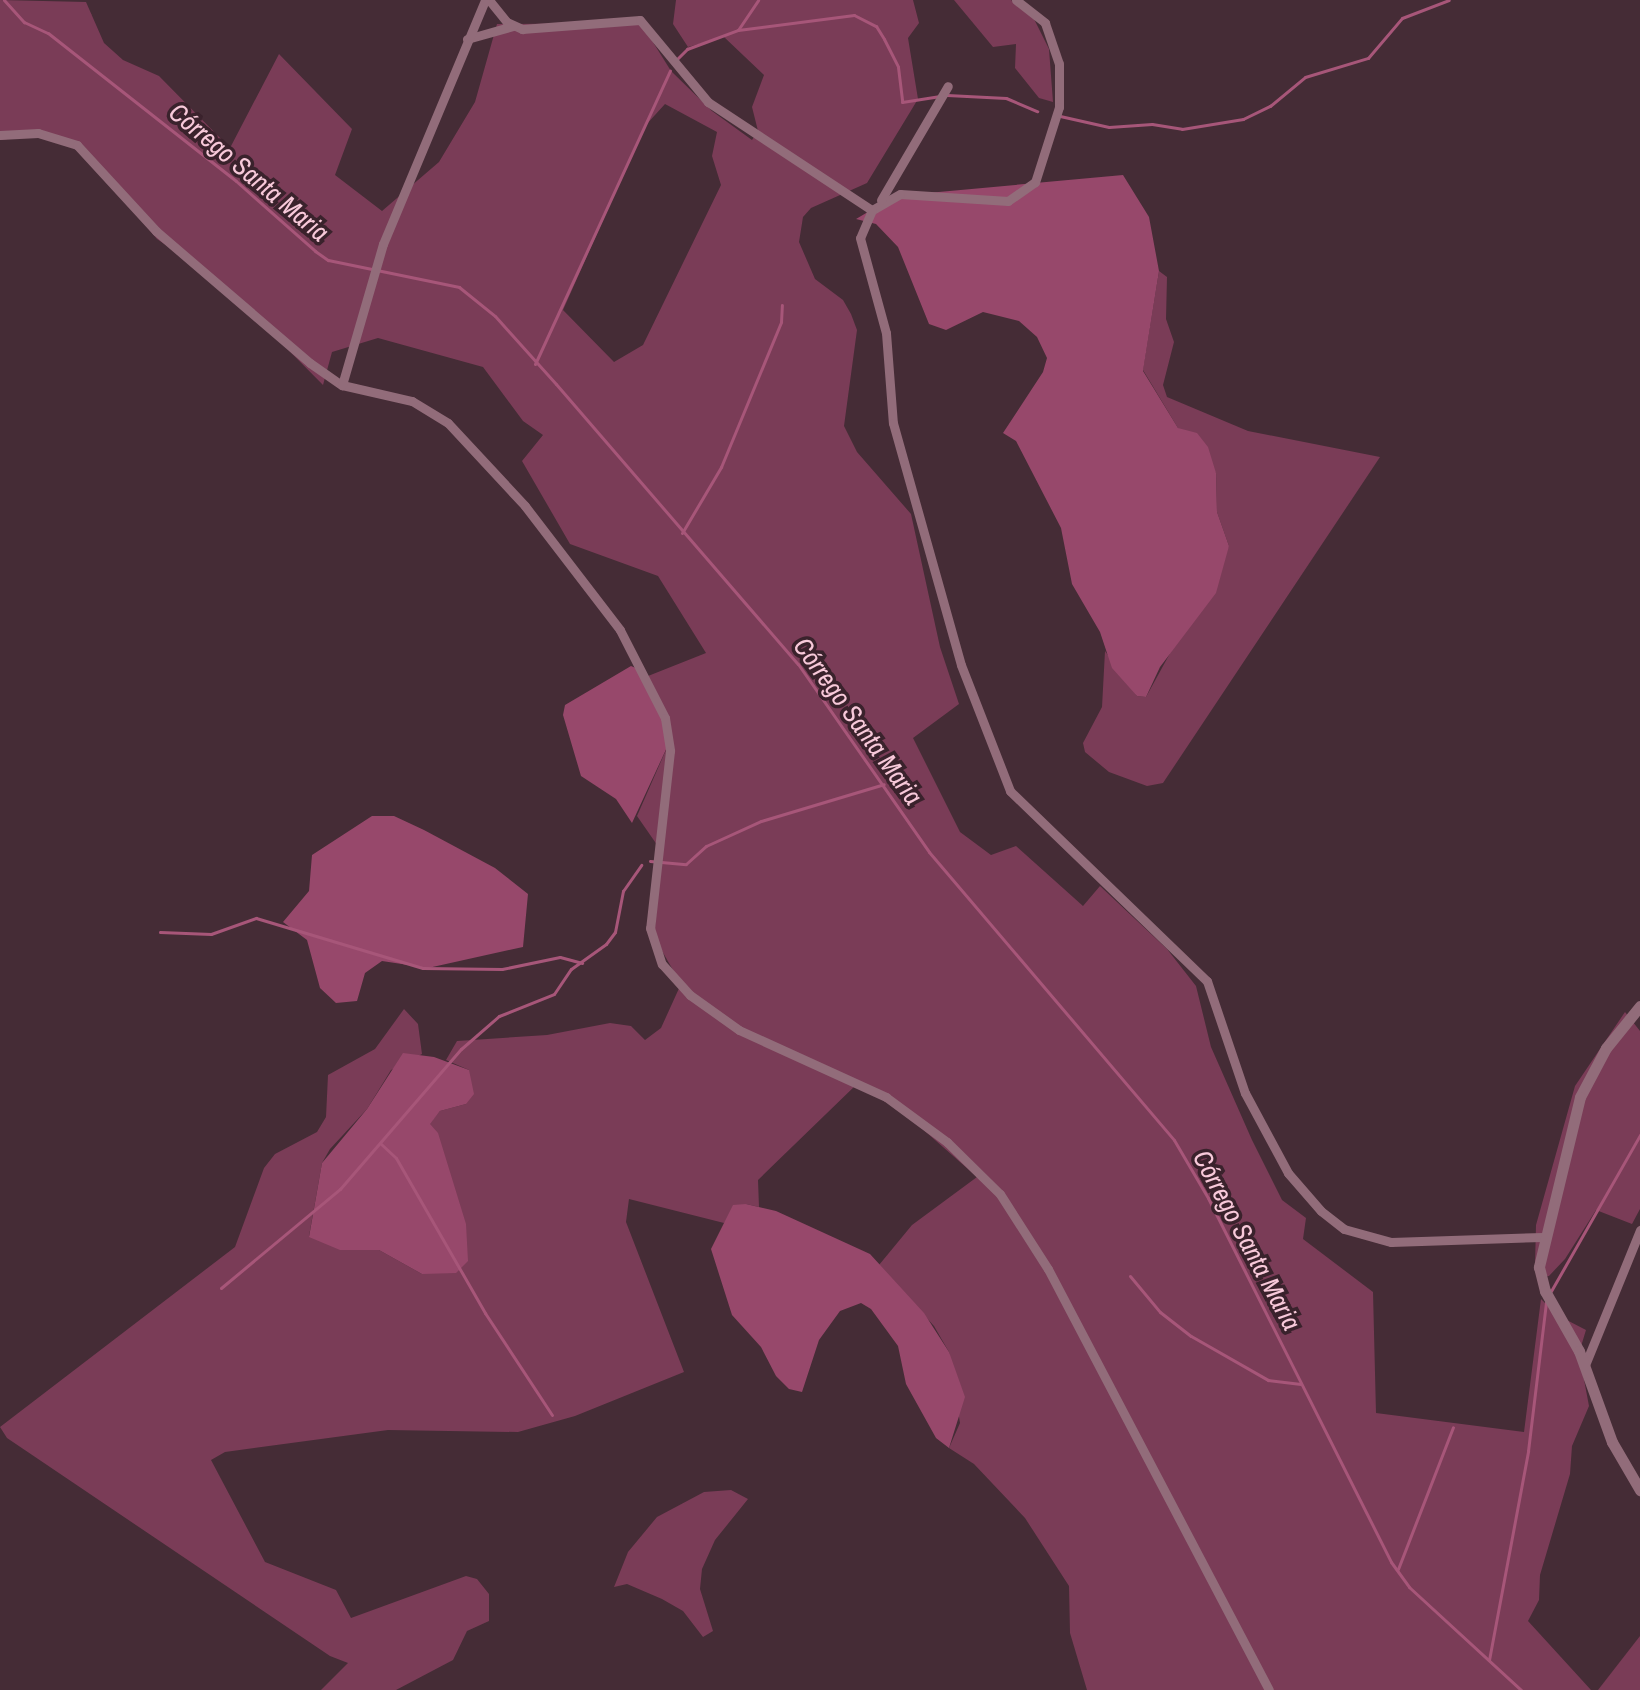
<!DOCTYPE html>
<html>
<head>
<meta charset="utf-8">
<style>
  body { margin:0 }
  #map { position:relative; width:1640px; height:1690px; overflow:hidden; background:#452c36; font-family:"Archivo Narrow",sans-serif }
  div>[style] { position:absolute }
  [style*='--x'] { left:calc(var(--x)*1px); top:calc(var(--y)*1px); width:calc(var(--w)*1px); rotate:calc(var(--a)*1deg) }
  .green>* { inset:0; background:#7a3c57 }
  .forest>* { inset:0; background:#97486b }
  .stream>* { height:3px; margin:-1.5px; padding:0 1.5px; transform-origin:1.5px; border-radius:1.5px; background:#a75679 }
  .minor>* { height:9px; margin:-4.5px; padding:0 4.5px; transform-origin:4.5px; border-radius:4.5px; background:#926c7a }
  .tertiary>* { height:11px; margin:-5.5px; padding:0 5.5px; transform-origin:5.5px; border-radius:5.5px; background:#926c7a }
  span { translate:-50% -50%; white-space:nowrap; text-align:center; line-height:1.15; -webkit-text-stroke:7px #3a222c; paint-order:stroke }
  .water-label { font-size:26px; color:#f8c9da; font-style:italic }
</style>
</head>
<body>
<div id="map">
  <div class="green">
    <i style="clip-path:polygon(evenodd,0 0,86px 2px,104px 43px,123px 60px,159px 76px,230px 148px,279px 54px,352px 129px,335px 175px,382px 211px,439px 162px,475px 102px,497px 24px,641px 23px,671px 71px,712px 111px,752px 140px,758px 131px,752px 107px,764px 75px,724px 37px,688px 47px,673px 24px,676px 0,913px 0,919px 23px,908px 38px,918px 99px,867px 183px,811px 208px,803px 217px,799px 242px,815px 279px,843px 300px,851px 314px,857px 330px,844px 426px,857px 452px,911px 514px,940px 647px,959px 704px,913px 738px,960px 832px,991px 855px,1016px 846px,1083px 906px,1100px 886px,1167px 949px,1196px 986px,1211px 1047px,1252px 1140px,1282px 1200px,1306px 1218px,1303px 1239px,1373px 1292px,1376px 1413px,1524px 1432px,1541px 1299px,1557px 1315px,1586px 1330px,1579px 1353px,1589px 1406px,1572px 1446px,1570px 1474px,1540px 1575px,1539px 1600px,1528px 1621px,1591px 1690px,1087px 1690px,1070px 1633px,1069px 1586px,1025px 1518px,974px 1464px,949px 1448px,960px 1423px,949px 1352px,934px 1326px,879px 1265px,912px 1225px,977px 1177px,901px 1110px,857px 1084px,758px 1180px,759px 1207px,746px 1204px,724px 1223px,629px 1199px,626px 1222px,684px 1372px,575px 1416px,518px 1432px,388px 1430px,225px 1452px,211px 1460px,265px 1562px,336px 1590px,351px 1618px,466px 1576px,477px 1579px,489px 1594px,489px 1621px,467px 1631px,453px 1660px,396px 1690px,321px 1690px,348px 1663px,330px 1656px,7px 1438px,0 1427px,235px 1247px,264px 1168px,275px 1154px,317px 1132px,326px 1117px,328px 1075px,375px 1049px,404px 1009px,418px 1024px,422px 1054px,391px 1070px,367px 1109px,330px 1149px,322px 1163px,309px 1236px,379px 1250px,422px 1274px,429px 1124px,440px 1111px,466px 1104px,469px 1070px,446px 1060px,457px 1041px,547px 1035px,610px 1023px,631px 1026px,645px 1040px,661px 1028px,681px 984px,654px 937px,662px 852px,637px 816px,669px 743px,643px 678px,706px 653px,658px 576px,570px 544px,522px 461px,543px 435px,523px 421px,483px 367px,378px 338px,332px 352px,323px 385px,221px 282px,157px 239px,82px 151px,40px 135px,0 140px,0 0,665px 104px,717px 132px,712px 156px,721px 185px,643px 345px,614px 362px,563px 310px,645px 126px,665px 104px)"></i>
    <i style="clip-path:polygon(954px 0,1011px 0,1031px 13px,1049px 49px,1053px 102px,1039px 98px,1015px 68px,1016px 44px,993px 47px)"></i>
    <i style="clip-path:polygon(1159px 271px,1167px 277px,1166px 319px,1174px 342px,1163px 385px,1167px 397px,1248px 431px,1380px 457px,1163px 783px,1147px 786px,1109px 772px,1085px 752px,1083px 743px,1102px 707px,1105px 651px,1137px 696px,1146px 697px,1229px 546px,1217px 512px,1216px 473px,1178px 428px,1143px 370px)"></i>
    <i style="clip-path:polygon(1625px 1012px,1640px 1031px,1640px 1209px,1632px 1224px,1596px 1210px,1565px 1259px,1549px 1276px,1540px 1277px,1535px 1265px,1536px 1225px,1575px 1086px)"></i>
    <i style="clip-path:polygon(731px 1490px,748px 1499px,715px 1540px,702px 1569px,700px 1589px,713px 1631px,703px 1637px,683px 1611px,662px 1599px,627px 1584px,614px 1587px,628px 1552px,657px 1517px,704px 1492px)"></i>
    <i style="clip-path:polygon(1640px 1636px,1640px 1690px,1598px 1690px)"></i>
  </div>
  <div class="forest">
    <i style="clip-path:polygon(1123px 175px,1149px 217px,1159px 271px,1143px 371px,1178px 428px,1197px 433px,1208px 447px,1216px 473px,1217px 512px,1229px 546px,1216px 593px,1160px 667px,1146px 697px,1137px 696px,1112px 668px,1100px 632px,1072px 584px,1061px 528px,1016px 441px,1003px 433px,1043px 372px,1047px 358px,1037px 337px,1019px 321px,983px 312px,946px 330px,929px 324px,898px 247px,876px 224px,856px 219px,895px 196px)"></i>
    <i style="clip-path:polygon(631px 666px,638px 669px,665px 722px,669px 743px,632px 823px,616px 799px,581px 776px,563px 715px,565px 705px)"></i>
    <i style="clip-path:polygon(372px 816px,394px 816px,424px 830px,495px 868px,528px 894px,523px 947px,428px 968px,382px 961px,365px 973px,357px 1001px,336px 1003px,320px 988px,307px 940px,283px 922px,309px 891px,312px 855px)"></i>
    <i style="clip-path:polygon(403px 1053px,434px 1057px,469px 1070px,474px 1094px,466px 1104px,440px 1111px,430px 1124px,438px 1133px,466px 1224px,468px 1261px,456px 1273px,422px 1274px,379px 1250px,340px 1250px,309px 1237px,322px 1163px,367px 1109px)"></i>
    <i style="clip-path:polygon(746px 1204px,776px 1211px,870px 1254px,924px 1313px,949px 1352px,965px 1397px,949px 1448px,936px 1438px,906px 1384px,898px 1346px,871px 1309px,861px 1303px,840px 1311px,819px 1340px,802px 1392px,789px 1389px,776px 1376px,761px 1347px,732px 1315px,711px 1249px,733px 1205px)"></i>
  </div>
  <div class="stream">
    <i style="--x:4;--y:0;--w:30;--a:48"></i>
    <i style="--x:24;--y:22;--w:26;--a:25"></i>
    <i style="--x:48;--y:33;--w:239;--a:38.2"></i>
    <i style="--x:236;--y:181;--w:106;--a:41.5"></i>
    <i style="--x:315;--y:251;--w:16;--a:35"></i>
    <i style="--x:328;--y:260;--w:134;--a:11.6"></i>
    <i style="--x:459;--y:287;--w:46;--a:38.9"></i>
    <i style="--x:495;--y:316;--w:91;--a:48.1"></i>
    <i style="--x:556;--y:384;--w:370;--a:49.2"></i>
    <i style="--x:798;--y:664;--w:229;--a:55.1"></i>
    <i style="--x:929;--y:852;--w:378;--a:49.6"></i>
    <i style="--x:1174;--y:1140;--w:67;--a:59.6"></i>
    <i style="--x:1208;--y:1198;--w:407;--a:63.3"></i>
    <i style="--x:1391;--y:1562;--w:31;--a:54"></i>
    <i style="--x:1409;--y:1587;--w:152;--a:42.6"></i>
    <i style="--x:738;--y:30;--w:36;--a:-56"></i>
    <i style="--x:676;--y:60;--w:16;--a:-45"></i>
    <i style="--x:687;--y:49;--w:54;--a:-20.4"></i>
    <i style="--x:738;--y:30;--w:117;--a:-7.4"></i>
    <i style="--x:854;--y:15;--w:25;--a:27"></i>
    <i style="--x:876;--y:26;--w:15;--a:58"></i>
    <i style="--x:884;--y:39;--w:31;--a:63"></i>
    <i style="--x:898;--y:67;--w:35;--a:83"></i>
    <i style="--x:902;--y:102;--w:37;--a:-9"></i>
    <i style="--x:947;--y:95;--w:59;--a:2.9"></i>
    <i style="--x:1006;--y:98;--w:34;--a:23"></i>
    <i style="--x:1060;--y:116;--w:50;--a:12.7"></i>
    <i style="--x:1109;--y:127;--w:43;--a:-4"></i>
    <i style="--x:1152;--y:124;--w:30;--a:9"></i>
    <i style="--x:1182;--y:129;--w:62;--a:-9.3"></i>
    <i style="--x:1243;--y:119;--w:30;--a:-26"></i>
    <i style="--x:1270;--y:106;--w:45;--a:-39.6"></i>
    <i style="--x:1305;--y:77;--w:66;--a:-16.8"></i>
    <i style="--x:1368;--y:58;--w:52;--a:-49.6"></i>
    <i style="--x:1402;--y:18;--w:50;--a:-21"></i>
    <i style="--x:535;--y:364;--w:323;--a:-65.3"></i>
    <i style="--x:682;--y:533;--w:77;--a:-59.4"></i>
    <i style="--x:721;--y:467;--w:157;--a:-67.5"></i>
    <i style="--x:781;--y:322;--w:17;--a:-87"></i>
    <i style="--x:650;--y:861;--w:36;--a:5"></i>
    <i style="--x:686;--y:864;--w:27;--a:-42"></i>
    <i style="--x:706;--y:846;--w:60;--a:-24.4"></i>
    <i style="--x:761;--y:821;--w:128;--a:-16.7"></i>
    <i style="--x:160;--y:932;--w:51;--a:2.2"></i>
    <i style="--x:211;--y:934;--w:48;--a:-19.6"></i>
    <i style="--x:256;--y:918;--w:174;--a:16.7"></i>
    <i style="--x:423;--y:968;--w:79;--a:0.7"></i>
    <i style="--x:502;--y:969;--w:59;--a:-11.7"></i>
    <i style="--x:560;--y:957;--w:23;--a:15"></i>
    <i style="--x:380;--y:1143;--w:22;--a:43"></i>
    <i style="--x:396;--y:1158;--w:179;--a:60.1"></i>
    <i style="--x:485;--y:1313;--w:122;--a:56.7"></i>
    <i style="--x:1130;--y:1276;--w:47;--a:50.2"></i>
    <i style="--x:1160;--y:1312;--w:39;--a:38"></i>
    <i style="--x:1191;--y:1336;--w:89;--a:29.7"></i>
    <i style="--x:1268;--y:1380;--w:33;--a:7"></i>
    <i style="--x:221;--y:1288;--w:155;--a:-39.8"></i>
    <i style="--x:340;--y:1189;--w:185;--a:-49.2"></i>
    <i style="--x:461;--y:1049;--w:50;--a:-41"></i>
    <i style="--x:499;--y:1016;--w:59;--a:-21.8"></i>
    <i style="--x:554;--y:994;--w:30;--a:-56"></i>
    <i style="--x:571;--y:969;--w:43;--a:-35.5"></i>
    <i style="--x:606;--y:944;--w:15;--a:-53"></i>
    <i style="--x:615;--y:932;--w:42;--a:-79"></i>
    <i style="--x:623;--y:891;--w:32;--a:-55"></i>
    <i style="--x:1551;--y:1291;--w:180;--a:-60.3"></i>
    <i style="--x:1398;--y:1569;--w:152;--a:-68.8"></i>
    <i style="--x:1489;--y:1660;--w:213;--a:-79.4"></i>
    <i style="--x:1528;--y:1451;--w:150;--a:-83.1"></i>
  </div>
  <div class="minor">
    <i style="--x:489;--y:0;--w:28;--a:51"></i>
    <i style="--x:507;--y:22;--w:17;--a:25"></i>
    <i style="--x:522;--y:29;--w:118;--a:-4.4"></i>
    <i style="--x:640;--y:20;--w:107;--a:50.3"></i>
    <i style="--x:708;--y:102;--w:196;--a:33.4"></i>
    <i style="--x:1016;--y:0;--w:37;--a:38"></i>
    <i style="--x:1045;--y:23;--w:43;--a:71.1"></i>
    <i style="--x:1059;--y:64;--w:43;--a:90"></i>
    <i style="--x:1059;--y:107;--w:79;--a:107.7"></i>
    <i style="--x:1035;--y:182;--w:33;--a:145"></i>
    <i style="--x:1008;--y:201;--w:108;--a:-176.3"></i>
    <i style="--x:900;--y:194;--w:32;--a:150"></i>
    <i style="--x:872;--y:210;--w:30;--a:113"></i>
    <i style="--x:860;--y:238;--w:98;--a:74.7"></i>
    <i style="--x:886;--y:333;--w:90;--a:85.6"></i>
    <i style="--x:893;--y:423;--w:251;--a:74.3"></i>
    <i style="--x:961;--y:665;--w:135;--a:68.7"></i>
    <i style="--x:1010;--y:791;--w:274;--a:44"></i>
    <i style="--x:1207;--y:981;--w:118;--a:71.3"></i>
    <i style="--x:1245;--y:1093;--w:91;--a:61.7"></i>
    <i style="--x:1288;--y:1173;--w:50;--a:49"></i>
    <i style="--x:1321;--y:1211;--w:29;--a:38"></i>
    <i style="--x:1344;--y:1229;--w:49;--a:15.5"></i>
    <i style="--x:1391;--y:1242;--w:152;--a:-1.9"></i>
    <i style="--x:467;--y:39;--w:48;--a:-15.8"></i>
    <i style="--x:0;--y:135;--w:38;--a:-3"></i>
    <i style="--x:38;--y:133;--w:41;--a:17.1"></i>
    <i style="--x:77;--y:145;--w:117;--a:47.4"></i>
    <i style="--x:156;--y:231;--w:203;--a:40.6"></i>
    <i style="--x:310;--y:363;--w:39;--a:35"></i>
    <i style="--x:342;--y:385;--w:72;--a:12.9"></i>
    <i style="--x:412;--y:401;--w:42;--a:31.4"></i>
    <i style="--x:448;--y:423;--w:113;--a:47.1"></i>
    <i style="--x:525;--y:506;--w:156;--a:52.5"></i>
    <i style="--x:620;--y:630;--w:99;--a:62.9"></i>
    <i style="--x:665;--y:718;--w:33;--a:81"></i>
    <i style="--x:670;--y:751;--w:178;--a:96.4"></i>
    <i style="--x:650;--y:928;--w:38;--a:72"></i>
    <i style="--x:662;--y:964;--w:42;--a:47.9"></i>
    <i style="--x:690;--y:995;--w:60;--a:35.5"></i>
    <i style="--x:739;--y:1030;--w:162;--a:24.5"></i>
    <i style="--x:886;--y:1097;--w:76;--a:36.4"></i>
    <i style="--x:947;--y:1142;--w:74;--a:44.5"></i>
    <i style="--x:1000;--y:1194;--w:89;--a:57.4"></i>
    <i style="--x:1048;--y:1269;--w:475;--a:62.3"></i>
    <i style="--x:881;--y:200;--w:132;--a:-59.6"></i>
    <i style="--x:342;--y:385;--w:147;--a:-73.8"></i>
    <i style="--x:383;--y:244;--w:264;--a:-67.3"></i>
    <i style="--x:1585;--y:1365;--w:146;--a:-67.8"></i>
  </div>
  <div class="tertiary">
    <i style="--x:1640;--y:1006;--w:54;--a:129"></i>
    <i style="--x:1606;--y:1048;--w:55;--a:118"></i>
    <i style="--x:1580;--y:1097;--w:175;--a:103.6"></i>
    <i style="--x:1539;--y:1267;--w:25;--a:76"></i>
    <i style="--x:1545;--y:1291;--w:69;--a:60.5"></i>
    <i style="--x:1579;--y:1351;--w:97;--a:70.1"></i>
    <i style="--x:1612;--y:1442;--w:56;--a:59.7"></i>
  </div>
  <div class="water-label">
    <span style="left:249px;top:172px;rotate:40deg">Córrego Santa Maria</span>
    <span style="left:858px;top:721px;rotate:54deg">Córrego Santa Maria</span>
    <span style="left:1247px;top:1240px;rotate:62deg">Córrego Santa Maria</span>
  </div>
</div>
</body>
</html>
